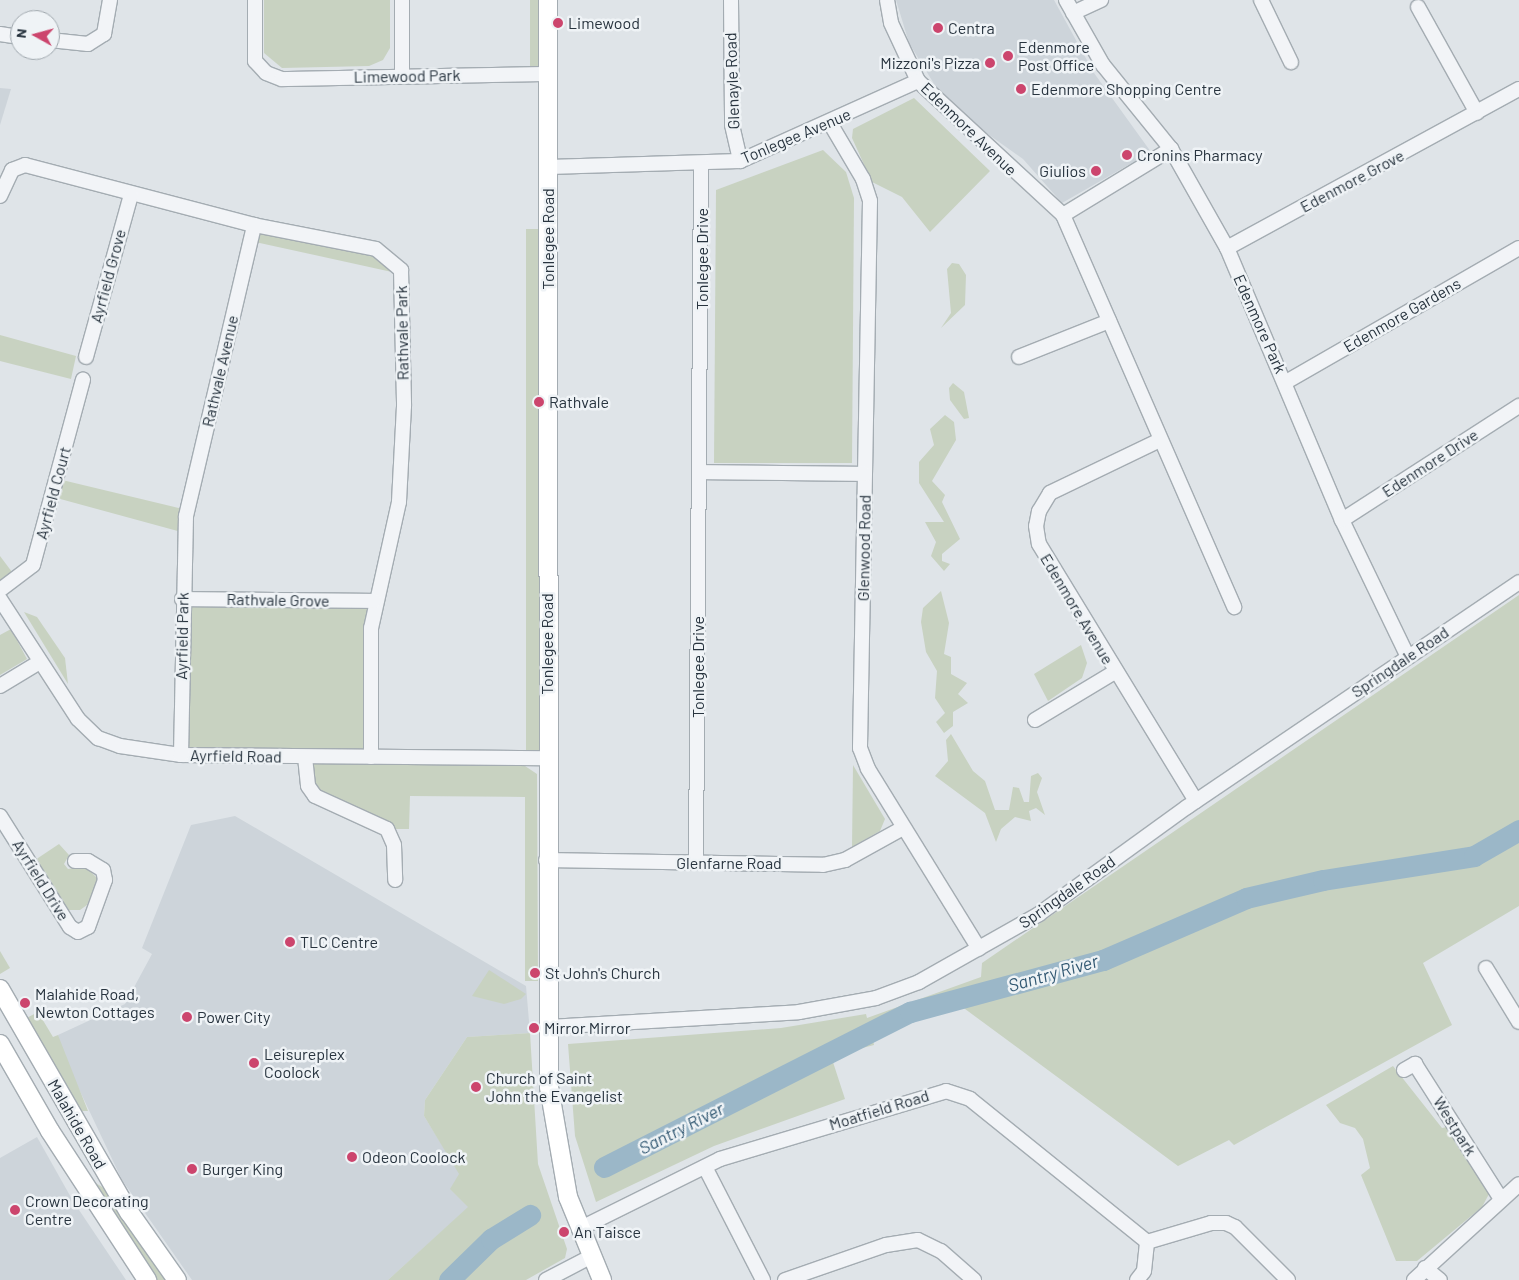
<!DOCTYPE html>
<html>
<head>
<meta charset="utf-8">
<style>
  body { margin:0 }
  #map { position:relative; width:1519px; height:1280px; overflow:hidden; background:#dfe4e8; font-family:Barlow,sans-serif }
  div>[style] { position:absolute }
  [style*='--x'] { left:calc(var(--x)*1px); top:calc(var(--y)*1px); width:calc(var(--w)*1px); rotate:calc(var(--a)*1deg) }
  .built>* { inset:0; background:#cdd4da }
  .green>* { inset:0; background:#c8d2c1; transform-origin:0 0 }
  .river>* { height:21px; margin:-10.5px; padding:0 10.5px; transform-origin:10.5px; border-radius:10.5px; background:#9bb7c8 }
  .roads { filter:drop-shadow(1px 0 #a4acb2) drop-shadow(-1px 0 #a4acb2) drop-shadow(0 1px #a4acb2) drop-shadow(0 -1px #a4acb2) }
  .minor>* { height:14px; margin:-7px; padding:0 7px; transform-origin:7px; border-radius:7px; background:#f2f4f7 }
  .major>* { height:18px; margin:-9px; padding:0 9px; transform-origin:9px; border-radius:9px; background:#fff }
  .dots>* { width:14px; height:14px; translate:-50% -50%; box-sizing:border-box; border:2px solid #eff3f6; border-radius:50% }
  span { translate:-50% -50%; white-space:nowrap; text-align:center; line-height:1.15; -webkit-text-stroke:5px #eff3f6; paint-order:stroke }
  .poi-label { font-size:16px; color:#28343f }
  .left { translate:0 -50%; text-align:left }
  .right { translate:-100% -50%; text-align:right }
  .street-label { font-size:16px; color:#28343f }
  .water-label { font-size:18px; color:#335973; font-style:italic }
  .north { position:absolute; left:10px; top:10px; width:50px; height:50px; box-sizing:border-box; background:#eff3f6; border:1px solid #9fa7ad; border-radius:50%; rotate:277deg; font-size:14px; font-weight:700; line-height:20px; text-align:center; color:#28343f }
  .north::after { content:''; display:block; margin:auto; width:18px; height:22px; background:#cc456d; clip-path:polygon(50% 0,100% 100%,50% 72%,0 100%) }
</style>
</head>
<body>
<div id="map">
  <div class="built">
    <i style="clip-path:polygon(896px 0,1054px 0,1094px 73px,1151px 152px,1062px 203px,1023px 159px,947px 105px,909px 43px)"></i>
    <i style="clip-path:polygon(0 88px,11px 89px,0 125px)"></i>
    <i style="clip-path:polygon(235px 816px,526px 986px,530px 1033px,467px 1037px,425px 1100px,424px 1116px,460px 1174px,469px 1207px,388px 1280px,192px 1280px,122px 1180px,60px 1049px,58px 1035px,125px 1004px,152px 954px,142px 948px,191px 825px)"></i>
    <i style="clip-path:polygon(37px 1137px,73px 1201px,126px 1280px,0 1280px,0 1158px)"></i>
  </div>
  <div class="green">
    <i style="clip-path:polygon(264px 0,390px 0,390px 48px,383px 60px,369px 66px,282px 68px,264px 53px)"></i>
    <i style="left:530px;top:0;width:18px;height:74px"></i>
    <i style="clip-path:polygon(914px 98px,990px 171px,930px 232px,902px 197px,872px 182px,852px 138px,853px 129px)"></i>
    <i style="clip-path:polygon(823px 150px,846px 172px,854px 198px,852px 463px,714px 463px,716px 190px)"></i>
    <i style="clip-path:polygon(254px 226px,376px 250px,401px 274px,251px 241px)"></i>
    <i style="left:547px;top:229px;width:528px;height:21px;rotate:90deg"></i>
    <i style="clip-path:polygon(952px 263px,959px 264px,966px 275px,965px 305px,941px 328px,951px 313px,947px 269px)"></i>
    <i style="clip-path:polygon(0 335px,76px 356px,71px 379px,0 361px)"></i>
    <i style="clip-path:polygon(953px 383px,964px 392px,969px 418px,964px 419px,950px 400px,949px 388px)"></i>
    <i style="clip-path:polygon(945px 415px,954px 422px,956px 440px,932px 481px,945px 495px,942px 502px,960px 539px,942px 554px,942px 561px,950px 564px,944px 571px,931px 556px,936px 542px,925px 522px,944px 522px,919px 483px,919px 462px,934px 445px,930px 429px)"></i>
    <i style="clip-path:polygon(58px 479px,187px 510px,185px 533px,53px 497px)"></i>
    <i style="clip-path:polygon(0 556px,18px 580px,0 590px)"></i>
    <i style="clip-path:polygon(941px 591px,949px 623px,944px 654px,951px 657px,951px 674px,967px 683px,958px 694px,968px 703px,953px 712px,953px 726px,944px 733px,936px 722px,945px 713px,935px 698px,937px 671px,926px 652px,921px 622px,923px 608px)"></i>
    <i style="clip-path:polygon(1519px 595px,1519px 906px,1423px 963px,1452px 1025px,1234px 1145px,1229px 1140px,1178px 1166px,961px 1006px,872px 1035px,874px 1045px,831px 1056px,845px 1099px,714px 1146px,596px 1202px,575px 1136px,568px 1044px,781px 1028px,866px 1014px,867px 1018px,981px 977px,982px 963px)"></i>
    <i style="clip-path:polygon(184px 600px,374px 601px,371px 751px,337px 757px,369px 764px,522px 764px,537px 774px,538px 981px,525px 981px,525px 797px,410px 796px,409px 829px,387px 829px,315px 796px,305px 756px,181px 749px)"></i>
    <i style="clip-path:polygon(24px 612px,37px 617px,65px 658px,68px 684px)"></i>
    <i style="clip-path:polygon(11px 629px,27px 659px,0 675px,0 635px)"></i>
    <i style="clip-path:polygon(1081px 645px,1087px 663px,1082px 678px,1048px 701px,1034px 674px)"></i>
    <i style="clip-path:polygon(951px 734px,973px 771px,985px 781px,995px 810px,1009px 810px,1013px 787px,1019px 788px,1024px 802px,1029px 802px,1031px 776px,1038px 773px,1042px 778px,1037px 792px,1045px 815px,1036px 808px,1029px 811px,1031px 821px,1015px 817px,1001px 829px,996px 842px,985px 813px,935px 776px,948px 761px,946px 740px)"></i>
    <i style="clip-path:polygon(853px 765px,885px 819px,880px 831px,852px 847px)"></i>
    <i style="clip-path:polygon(59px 844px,69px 855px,64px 864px,68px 869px,85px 866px,98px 879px,87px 905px,80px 910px,68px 910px,35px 860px)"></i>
    <i style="clip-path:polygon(0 951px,10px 968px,0 974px)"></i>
    <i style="clip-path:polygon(489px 970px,526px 994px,521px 999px,504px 1004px,472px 996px)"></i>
    <i style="clip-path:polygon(38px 1012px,53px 1037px,58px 1035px,88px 1111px,69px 1111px,19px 1022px)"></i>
    <i style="clip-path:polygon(530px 1033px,538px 1164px,567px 1249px,565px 1258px,526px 1280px,388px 1280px,468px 1207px,450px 1189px,459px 1174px,424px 1116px,425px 1100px,467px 1037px)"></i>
    <i style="clip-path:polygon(1393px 1066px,1442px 1128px,1447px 1127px,1489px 1194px,1482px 1207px,1417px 1261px,1396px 1261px,1361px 1175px,1370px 1168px,1363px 1139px,1355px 1128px,1340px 1123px,1326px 1105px)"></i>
    <i style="clip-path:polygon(94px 1182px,107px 1190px,166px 1280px,154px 1280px)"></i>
  </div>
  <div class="river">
    <i style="--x:604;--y:1167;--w:343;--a:-26.9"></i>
    <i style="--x:910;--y:1012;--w:200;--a:-15.1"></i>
    <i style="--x:1103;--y:960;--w:156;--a:-23.4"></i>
    <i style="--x:1246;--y:898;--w:79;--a:-13.2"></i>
    <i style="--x:1323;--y:880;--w:153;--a:-9"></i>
    <i style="--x:1474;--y:856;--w:52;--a:-30"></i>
    <i style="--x:449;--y:1280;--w:59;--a:-44.3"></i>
    <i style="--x:491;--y:1239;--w:46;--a:-31.6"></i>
  </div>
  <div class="roads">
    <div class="minor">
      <i style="--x:255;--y:0;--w:61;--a:90"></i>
      <i style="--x:255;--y:61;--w:16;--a:47"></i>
      <i style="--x:266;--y:73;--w:17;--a:21"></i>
      <i style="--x:282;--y:79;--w:267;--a:-1.1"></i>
      <i style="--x:402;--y:0;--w:76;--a:90"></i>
      <i style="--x:731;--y:0;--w:125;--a:89.5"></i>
      <i style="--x:732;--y:125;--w:37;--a:77"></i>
      <i style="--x:887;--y:0;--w:23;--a:80"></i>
      <i style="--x:891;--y:23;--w:64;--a:65"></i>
      <i style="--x:918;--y:81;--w:197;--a:42.7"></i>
      <i style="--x:1063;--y:215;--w:428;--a:66.4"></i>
      <i style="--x:1066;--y:0;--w:75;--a:60.4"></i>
      <i style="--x:1103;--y:65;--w:108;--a:51"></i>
      <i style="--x:1171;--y:149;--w:114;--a:60.5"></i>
      <i style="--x:1227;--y:248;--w:295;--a:67.1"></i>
      <i style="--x:1342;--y:520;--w:152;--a:64.3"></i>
      <i style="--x:1261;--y:0;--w:69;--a:64.2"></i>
      <i style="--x:1418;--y:7;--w:121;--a:60.9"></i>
      <i style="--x:1073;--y:13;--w:31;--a:-25"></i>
      <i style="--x:0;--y:34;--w:20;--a:9"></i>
      <i style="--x:50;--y:40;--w:38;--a:6"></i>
      <i style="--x:88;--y:44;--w:19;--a:-32"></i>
      <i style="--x:104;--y:34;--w:35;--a:-80"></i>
      <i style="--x:830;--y:123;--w:65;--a:59.5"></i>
      <i style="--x:863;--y:179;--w:23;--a:72"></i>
      <i style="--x:870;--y:201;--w:547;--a:91.05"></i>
      <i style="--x:860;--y:748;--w:22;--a:69"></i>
      <i style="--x:868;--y:769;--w:211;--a:58.3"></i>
      <i style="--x:548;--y:167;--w:192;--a:-1.8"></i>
      <i style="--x:740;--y:161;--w:195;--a:-24.2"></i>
      <i style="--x:0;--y:196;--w:29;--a:-65"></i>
      <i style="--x:12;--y:170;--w:14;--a:-21"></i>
      <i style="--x:25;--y:165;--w:237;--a:14.7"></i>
      <i style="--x:254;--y:225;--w:124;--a:11.1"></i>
      <i style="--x:376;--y:249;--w:33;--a:40"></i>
      <i style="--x:401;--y:270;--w:136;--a:88.7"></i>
      <i style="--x:404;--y:406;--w:96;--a:93"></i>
      <i style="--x:399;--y:502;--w:129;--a:102.5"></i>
      <i style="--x:371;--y:628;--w:129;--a:90"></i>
      <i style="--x:1063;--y:215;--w:127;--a:-31.4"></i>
      <i style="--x:1227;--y:248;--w:332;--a:-28.6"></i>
      <i style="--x:86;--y:357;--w:168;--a:-74.5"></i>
      <i style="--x:1019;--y:357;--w:97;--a:-21.8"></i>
      <i style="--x:1286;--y:382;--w:269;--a:-29.9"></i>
      <i style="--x:1160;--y:440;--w:122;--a:154.3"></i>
      <i style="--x:1050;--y:493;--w:21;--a:121"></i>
      <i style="--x:1039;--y:511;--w:15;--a:101"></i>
      <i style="--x:1036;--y:526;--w:18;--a:81"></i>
      <i style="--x:1039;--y:544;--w:301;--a:58.6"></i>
      <i style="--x:700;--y:472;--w:165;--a:0.7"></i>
      <i style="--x:1342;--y:520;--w:211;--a:-32.8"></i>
      <i style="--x:0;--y:590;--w:41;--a:-37.1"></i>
      <i style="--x:33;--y:565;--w:192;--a:-74.9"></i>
      <i style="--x:0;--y:599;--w:143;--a:57"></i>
      <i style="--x:78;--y:719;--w:28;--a:44"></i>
      <i style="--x:98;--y:738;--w:23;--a:20"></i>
      <i style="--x:120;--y:746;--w:62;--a:8.4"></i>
      <i style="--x:181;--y:755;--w:366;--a:0.5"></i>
      <i style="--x:182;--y:599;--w:192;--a:0.6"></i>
      <i style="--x:0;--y:686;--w:44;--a:-31.2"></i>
      <i style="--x:1035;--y:720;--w:93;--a:-31"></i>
      <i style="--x:181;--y:755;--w:239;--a:-88.8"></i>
      <i style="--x:186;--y:516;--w:299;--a:-76.8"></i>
      <i style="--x:305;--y:757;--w:29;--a:84"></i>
      <i style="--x:308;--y:786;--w:12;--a:55"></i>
      <i style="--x:315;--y:796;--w:79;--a:24.6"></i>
      <i style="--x:387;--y:829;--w:17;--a:66"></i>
      <i style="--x:394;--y:845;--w:35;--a:88"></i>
      <i style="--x:0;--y:816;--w:131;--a:57.8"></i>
      <i style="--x:70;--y:927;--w:9;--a:32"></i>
      <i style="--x:78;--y:932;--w:11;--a:-27"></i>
      <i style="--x:88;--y:927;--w:50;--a:-70.1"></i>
      <i style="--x:105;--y:880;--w:10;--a:-101"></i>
      <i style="--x:103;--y:870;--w:17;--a:-149"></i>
      <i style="--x:88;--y:861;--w:13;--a:180"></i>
      <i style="--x:546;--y:860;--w:277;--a:1"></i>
      <i style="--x:823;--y:865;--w:23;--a:-13"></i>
      <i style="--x:845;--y:860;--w:66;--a:-28.9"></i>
      <i style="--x:696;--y:862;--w:697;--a:-89.59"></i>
      <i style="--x:1486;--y:968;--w:63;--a:58.6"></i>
      <i style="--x:549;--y:1027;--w:250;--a:-3.4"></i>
      <i style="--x:799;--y:1012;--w:78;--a:-10.3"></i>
      <i style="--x:876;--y:998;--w:46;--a:-20.4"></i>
      <i style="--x:919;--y:982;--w:138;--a:-29.5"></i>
      <i style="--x:1039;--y:914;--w:183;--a:-35.9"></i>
      <i style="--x:1187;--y:807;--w:401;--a:-34.1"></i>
      <i style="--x:1404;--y:1070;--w:13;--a:-29"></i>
      <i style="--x:1415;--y:1064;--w:160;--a:57.5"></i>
      <i style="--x:705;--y:1167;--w:127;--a:62.8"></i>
      <i style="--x:579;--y:1229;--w:157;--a:-26.4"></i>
      <i style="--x:720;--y:1159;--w:236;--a:-16.7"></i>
      <i style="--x:946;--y:1091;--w:25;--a:18"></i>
      <i style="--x:970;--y:1099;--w:228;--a:38.9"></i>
      <i style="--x:1147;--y:1242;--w:67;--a:-16.5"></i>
      <i style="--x:1211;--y:1223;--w:15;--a:0"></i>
      <i style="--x:1226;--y:1223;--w:10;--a:24"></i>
      <i style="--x:1235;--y:1227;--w:75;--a:45"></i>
      <i style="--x:1425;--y:1268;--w:19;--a:39"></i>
      <i style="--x:546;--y:1280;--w:50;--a:-27.6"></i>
      <i style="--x:785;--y:1280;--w:107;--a:-19.1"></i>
      <i style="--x:886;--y:1245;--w:32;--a:-9"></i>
      <i style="--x:918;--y:1240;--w:25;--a:26"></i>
      <i style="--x:941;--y:1251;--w:44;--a:41.3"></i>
      <i style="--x:1137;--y:1280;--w:11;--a:-52"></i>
      <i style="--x:1144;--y:1271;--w:29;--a:-84"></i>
      <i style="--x:1414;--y:1280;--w:142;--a:-42.4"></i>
    </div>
    <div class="major">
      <i style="--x:548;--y:0;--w:1087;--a:89.95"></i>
      <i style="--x:549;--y:1087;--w:112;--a:80.2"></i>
      <i style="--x:568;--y:1197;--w:90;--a:67.7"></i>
      <i style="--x:0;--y:989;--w:258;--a:60"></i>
      <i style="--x:129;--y:1212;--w:83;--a:54.8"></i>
      <i style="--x:0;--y:1044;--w:100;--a:60.1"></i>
      <i style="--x:50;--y:1131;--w:178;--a:56.9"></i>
    </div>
  </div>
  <div class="dots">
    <i style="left:558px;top:23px;background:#cc456d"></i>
    <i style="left:938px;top:28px;background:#cc456d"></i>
    <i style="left:1008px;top:56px;background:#cc456d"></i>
    <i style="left:990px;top:63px;background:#cc456d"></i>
    <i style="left:1021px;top:89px;background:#cc456d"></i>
    <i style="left:1127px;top:155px;background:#cc456d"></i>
    <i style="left:1096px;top:171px;background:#cc456d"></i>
    <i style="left:539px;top:402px;background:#cc456d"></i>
    <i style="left:290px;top:942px;background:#cc456d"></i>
    <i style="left:535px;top:973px;background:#cc456d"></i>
    <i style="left:25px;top:1003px;background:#cc456d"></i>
    <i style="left:187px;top:1017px;background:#cc456d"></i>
    <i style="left:534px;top:1028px;background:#cc456d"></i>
    <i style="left:254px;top:1063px;background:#cc456d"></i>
    <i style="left:476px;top:1087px;background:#cc456d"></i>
    <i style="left:352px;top:1157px;background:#cc456d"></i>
    <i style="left:192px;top:1169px;background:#cc456d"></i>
    <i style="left:15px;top:1210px;background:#cc456d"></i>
    <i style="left:564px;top:1232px;background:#cc456d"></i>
  </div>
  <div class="poi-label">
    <span class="left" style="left:568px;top:23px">Limewood</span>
    <span class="left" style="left:948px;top:28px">Centra</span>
    <span class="left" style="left:1018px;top:56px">Edenmore<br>Post Office</span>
    <span class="right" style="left:980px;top:63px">Mizzoni's Pizza</span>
    <span class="left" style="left:1031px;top:89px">Edenmore Shopping Centre</span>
    <span class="left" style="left:1137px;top:155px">Cronins Pharmacy</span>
    <span class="right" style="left:1086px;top:171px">Giulios</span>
    <span class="left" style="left:549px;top:402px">Rathvale</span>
    <span class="left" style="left:300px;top:942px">TLC Centre</span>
    <span class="left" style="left:545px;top:973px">St John's Church</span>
    <span class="left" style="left:35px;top:1003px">Malahide Road,<br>Newton Cottages</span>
    <span class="left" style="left:197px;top:1017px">Power City</span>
    <span class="left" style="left:544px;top:1028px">Mirror Mirror</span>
    <span class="left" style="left:264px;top:1063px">Leisureplex<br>Coolock</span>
    <span class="left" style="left:486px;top:1087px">Church of Saint<br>John the Evangelist</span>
    <span class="left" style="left:362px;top:1157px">Odeon Coolock</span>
    <span class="left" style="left:202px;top:1169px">Burger King</span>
    <span class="left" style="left:25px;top:1210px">Crown Decorating<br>Centre</span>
    <span class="left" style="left:574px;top:1232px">An Taisce</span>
  </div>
  <div class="street-label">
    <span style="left:407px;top:76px;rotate:-1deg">Limewood Park</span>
    <span style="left:732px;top:81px;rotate:-92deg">Glenayle Road</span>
    <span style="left:969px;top:129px;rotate:44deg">Edenmore Avenue</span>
    <span style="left:796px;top:136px;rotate:-23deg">Tonlegee Avenue</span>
    <span style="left:1352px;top:181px;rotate:-28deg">Edenmore Grove</span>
    <span style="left:548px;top:239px;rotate:-90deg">Tonlegee Road</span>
    <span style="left:702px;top:259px;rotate:-90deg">Tonlegee Drive</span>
    <span style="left:108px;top:276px;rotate:-75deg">Ayrfield Grove</span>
    <span style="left:1402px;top:315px;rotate:-30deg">Edenmore Gardens</span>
    <span style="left:1260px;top:324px;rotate:66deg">Edenmore Park</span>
    <span style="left:402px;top:333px;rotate:-91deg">Rathvale Park</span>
    <span style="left:220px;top:371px;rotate:-77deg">Rathvale Avenue</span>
    <span style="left:1430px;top:463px;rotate:-33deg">Edenmore Drive</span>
    <span style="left:53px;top:493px;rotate:-75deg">Ayrfield Court</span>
    <span style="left:864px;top:548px;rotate:-89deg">Glenwood Road</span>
    <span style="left:278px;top:600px;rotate:1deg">Rathvale Grove</span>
    <span style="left:1077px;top:609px;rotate:59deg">Edenmore Avenue</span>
    <span style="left:182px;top:636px;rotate:-89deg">Ayrfield Park</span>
    <span style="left:547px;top:644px;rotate:-90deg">Tonlegee Road</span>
    <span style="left:1400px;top:662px;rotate:-34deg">Springdale Road</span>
    <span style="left:698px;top:667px;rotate:-90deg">Tonlegee Drive</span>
    <span style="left:236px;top:756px;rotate:1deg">Ayrfield Road</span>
    <span style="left:729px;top:863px">Glenfarne Road</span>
    <span style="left:41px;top:880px;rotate:58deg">Ayrfield Drive</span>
    <span style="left:1067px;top:892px;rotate:-35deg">Springdale Road</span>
    <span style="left:879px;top:1110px;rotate:-17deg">Moatfield Road</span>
    <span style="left:77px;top:1124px;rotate:60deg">Malahide Road</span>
    <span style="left:1455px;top:1126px;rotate:58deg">Westpark</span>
  </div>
  <div class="water-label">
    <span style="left:1053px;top:973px;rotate:-16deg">Santry River</span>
    <span style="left:681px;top:1128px;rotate:-27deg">Santry River</span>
  </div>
  <div class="north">N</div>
</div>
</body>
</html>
